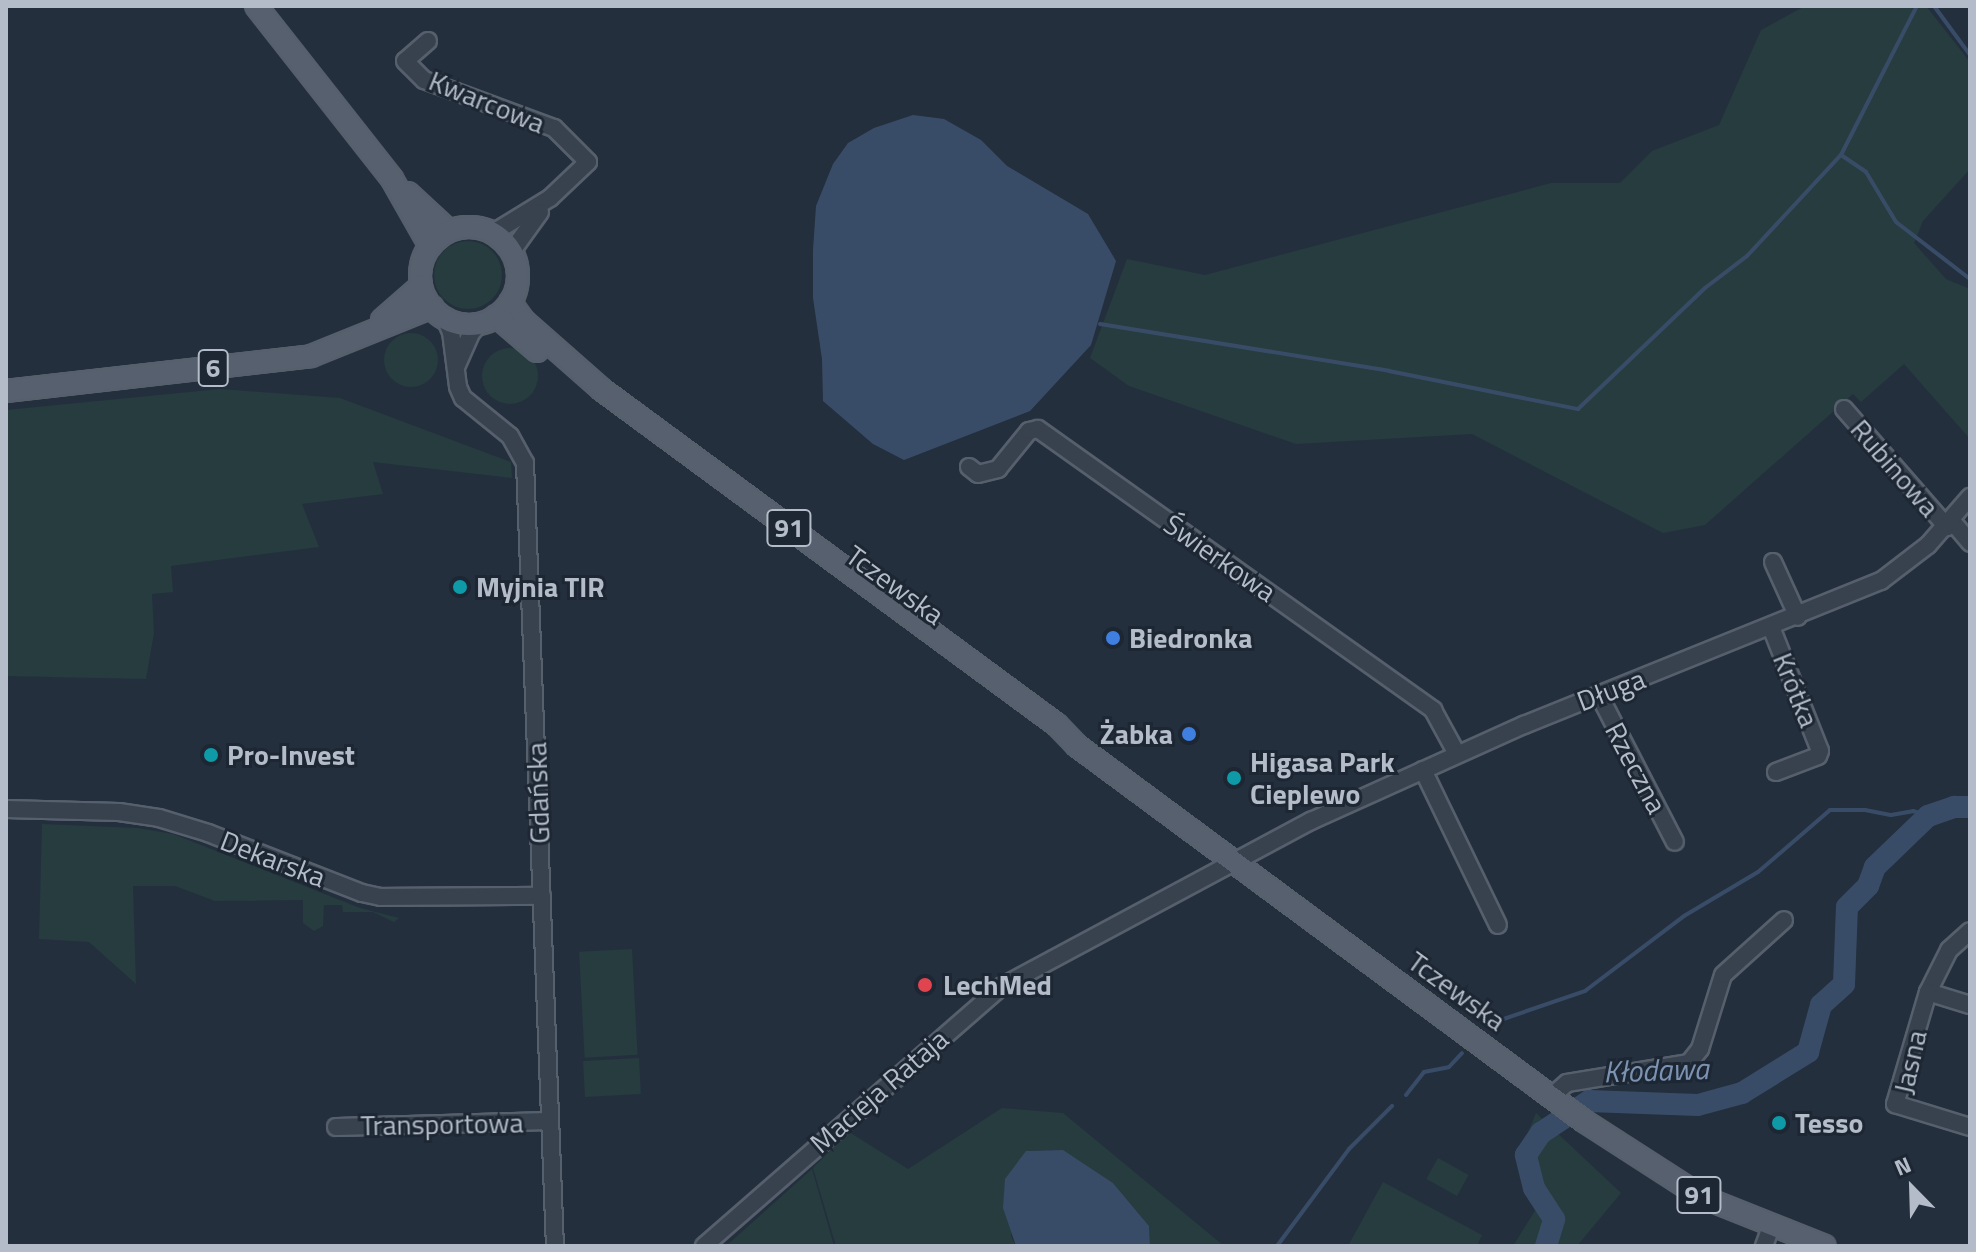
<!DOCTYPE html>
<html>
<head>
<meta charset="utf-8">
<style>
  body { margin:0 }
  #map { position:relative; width:1976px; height:1252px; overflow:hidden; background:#242f3e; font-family:"Titillium Web",sans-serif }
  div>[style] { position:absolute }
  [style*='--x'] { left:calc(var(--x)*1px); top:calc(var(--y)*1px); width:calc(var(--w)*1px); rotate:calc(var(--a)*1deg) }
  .green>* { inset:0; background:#263c3f; transform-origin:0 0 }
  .round { border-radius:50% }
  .water>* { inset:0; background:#394c67 }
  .stream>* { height:4px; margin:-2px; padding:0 2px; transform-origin:2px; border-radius:2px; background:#394c67 }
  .river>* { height:22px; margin:-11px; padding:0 11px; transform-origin:11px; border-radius:11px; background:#394c67 }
  .roads { filter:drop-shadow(2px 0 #565f6c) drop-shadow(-2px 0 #565f6c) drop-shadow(0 2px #565f6c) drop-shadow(0 -2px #565f6c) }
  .minor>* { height:16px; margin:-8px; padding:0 8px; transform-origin:8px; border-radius:8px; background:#38414e }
  .major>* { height:20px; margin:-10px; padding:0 10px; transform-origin:10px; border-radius:10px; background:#56606e }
  .major>.ring { margin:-10px; padding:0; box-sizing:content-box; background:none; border:20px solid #56606e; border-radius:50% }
  .dots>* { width:22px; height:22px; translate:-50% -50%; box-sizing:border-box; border:4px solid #1d2633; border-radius:50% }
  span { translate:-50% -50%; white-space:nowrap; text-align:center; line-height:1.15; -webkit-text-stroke:6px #1d2633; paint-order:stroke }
  .shield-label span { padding:2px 6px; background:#1d2633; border:2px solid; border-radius:6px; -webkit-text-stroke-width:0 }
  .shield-label { font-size:26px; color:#b4bcc9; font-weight:700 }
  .street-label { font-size:28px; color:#b4bcc9 }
  .poi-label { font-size:28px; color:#b4bcc9; font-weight:700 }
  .left { translate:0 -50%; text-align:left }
  .right { translate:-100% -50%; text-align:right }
  .water-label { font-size:30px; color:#7c92b1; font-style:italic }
  .frame { position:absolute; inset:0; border:8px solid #b4bcc9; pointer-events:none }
  .north { position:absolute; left:1872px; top:1148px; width:80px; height:80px; -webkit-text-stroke:6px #1d2633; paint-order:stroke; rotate:337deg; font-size:22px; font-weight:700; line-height:32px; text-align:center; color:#b4bcc9 }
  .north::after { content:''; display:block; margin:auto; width:28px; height:36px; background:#b4bcc9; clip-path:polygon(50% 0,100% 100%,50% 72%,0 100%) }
</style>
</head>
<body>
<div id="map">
  <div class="green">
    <i style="clip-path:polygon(1805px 6px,1926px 6px,1970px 62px,1970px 169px,1923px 221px,1914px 243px,1946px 279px,1970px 289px,1970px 439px,1904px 364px,1861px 402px,1853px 394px,1705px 525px,1663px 533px,1472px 434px,1296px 444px,1129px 386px,1090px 358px,1127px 259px,1205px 275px,1551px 183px,1620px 183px,1652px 151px,1719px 125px,1761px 30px)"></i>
    <i class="round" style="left:434px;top:241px;width:68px;height:68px"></i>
    <i class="round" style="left:384px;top:333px;width:54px;height:54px"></i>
    <i class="round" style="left:482px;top:348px;width:56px;height:56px"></i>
    <i style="clip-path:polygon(220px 389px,340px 398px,511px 462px,512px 478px,373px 462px,383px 494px,302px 504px,319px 547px,171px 566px,173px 592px,152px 594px,154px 633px,146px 679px,6px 676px,6px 410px)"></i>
    <i style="clip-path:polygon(42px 824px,137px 828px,173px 834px,360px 908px,399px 918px,394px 922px,373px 912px,343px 912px,342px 905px,324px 905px,323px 926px,314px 931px,303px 923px,303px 900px,215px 901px,175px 886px,133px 886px,136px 984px,89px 942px,39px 939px)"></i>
    <i style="left:632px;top:949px;width:106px;height:53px;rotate:87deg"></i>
    <i style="left:639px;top:1058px;width:36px;height:56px;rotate:87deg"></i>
    <i style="clip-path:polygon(1002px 1108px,1063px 1113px,1224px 1246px,1150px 1246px,1149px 1226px,1113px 1183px,1062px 1150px,1026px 1151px,1011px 1236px,1016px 1246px,836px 1246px,813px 1168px,849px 1132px,908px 1169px)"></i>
    <i style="clip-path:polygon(1536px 1113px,1621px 1193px,1577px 1246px,1513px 1246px,1544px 1196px,1516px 1161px)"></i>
    <i style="left:1438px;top:1158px;width:35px;height:24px;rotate:29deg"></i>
    <i style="clip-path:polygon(812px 1169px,834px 1246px,726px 1246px)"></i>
    <i style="clip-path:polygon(1383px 1182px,1482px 1235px,1477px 1246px,1348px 1246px)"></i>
  </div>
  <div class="water">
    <i style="clip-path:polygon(913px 115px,944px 119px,981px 140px,1007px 166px,1088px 214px,1116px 261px,1091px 345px,1030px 411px,904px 460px,873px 444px,823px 401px,822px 359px,813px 298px,813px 250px,816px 206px,833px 164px,848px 143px,874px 128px)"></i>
    <i style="clip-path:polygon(1063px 1150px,1113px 1183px,1149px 1226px,1150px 1246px,1016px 1246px,1003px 1208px,1005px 1179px,1026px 1151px)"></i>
  </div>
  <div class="stream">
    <i style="--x:1934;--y:6;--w:61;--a:53.7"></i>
    <i style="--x:1841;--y:155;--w:167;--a:-63"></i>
    <i style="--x:1100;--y:324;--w:293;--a:9.2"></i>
    <i style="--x:1389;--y:371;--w:193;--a:11.4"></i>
    <i style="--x:1578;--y:409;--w:175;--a:-43.6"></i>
    <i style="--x:1705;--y:288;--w:53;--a:-37.3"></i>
    <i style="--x:1747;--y:256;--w:138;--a:-47.1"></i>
    <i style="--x:1841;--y:155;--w:30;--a:34"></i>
    <i style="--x:1866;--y:172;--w:58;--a:59"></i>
    <i style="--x:1896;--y:222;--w:93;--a:37.6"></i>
    <i style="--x:1489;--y:1024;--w:102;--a:-19"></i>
    <i style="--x:1585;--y:991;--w:124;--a:-37.1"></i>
    <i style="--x:1684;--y:916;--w:86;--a:-30.7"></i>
    <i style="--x:1758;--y:872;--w:95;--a:-40.7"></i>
    <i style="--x:1830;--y:810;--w:35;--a:0"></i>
    <i style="--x:1865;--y:810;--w:26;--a:11"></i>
    <i style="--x:1891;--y:815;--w:22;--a:-10"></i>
    <i style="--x:1913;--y:811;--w:16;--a:18"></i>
    <i style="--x:1406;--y:1095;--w:29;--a:-52"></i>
    <i style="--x:1424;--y:1072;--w:25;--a:-11"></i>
    <i style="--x:1449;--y:1067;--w:19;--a:-47"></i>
    <i style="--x:1277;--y:1246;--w:121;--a:-53.4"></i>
    <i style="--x:1349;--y:1149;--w:61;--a:-45"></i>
  </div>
  <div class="river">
    <i style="--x:1546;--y:1246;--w:28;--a:-73"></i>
    <i style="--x:1554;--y:1219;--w:37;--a:-123"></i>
    <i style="--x:1534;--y:1188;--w:34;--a:-104"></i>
    <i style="--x:1526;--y:1155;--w:27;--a:-56"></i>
    <i style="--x:1541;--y:1133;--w:58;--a:-33.7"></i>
    <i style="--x:1589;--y:1101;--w:109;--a:2.1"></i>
    <i style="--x:1698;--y:1105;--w:46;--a:-15.3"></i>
    <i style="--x:1742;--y:1093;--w:78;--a:-31.8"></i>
    <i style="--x:1808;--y:1052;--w:49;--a:-74.5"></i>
    <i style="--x:1821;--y:1005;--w:31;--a:-42"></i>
    <i style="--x:1844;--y:984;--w:77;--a:-87.8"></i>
    <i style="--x:1847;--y:907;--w:30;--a:-45"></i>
    <i style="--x:1868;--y:886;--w:20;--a:-70"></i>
    <i style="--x:1875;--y:867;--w:74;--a:-43.9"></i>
    <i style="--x:1928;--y:816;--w:28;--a:-19"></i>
    <i style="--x:1954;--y:807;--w:16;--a:0"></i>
  </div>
  <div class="roads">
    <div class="minor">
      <i style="--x:428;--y:41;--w:30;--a:139"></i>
      <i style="--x:405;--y:61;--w:27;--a:45"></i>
      <i style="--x:424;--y:80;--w:139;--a:20.3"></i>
      <i style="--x:554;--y:128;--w:48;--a:45"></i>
      <i style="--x:588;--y:162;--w:52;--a:136.5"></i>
      <i style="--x:550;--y:198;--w:67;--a:148.4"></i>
      <i style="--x:512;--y:251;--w:48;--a:-54.3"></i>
      <i style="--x:445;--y:318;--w:15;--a:67"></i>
      <i style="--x:451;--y:332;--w:55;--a:82.7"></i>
      <i style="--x:458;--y:387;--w:12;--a:66"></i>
      <i style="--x:463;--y:398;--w:60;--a:39"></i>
      <i style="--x:510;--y:436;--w:31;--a:61"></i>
      <i style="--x:525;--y:463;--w:784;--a:87.81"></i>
      <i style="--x:457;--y:365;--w:36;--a:-66"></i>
      <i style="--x:472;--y:332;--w:12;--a:-48"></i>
      <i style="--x:1844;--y:409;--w:157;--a:48.9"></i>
      <i style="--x:969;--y:467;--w:11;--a:38"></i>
      <i style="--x:978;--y:474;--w:21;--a:-14"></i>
      <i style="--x:998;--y:469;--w:49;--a:-50.8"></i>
      <i style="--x:1029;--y:431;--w:9;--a:-13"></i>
      <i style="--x:1038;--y:429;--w:485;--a:35.4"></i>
      <i style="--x:1433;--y:710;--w:50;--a:61.4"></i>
      <i style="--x:1951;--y:520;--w:30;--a:50"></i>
      <i style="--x:1773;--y:562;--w:60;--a:65.6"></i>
      <i style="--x:1771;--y:627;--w:133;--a:68.4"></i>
      <i style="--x:1820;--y:751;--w:5;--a:112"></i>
      <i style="--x:1818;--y:756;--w:45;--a:159.1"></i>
      <i style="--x:1599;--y:695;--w:165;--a:62.7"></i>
      <i style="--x:1423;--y:770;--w:172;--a:64.2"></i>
      <i style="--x:6;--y:809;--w:113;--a:1.5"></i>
      <i style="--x:119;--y:812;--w:40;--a:8.5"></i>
      <i style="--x:159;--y:818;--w:51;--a:17"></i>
      <i style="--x:208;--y:833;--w:165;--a:21.3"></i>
      <i style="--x:362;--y:893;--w:19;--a:12"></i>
      <i style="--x:381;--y:897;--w:161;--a:-0.4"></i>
      <i style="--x:1928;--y:992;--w:47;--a:-63.4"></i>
      <i style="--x:1949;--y:950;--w:28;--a:-42"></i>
      <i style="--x:1970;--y:1005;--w:44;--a:-162.8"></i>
      <i style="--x:1928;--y:992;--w:117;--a:106.4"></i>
      <i style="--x:1895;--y:1104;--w:78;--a:17"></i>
      <i style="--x:1552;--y:1096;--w:20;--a:-41"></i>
      <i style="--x:1567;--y:1083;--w:124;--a:-9.3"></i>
      <i style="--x:1689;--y:1063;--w:18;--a:-52"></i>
      <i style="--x:1700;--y:1049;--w:77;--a:-72.7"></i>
      <i style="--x:1723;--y:975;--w:82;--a:-42"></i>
      <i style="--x:336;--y:1127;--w:213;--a:-1.6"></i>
      <i style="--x:704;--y:1246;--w:394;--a:-41.1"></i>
      <i style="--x:1001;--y:987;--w:352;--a:-28.2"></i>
      <i style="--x:1311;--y:821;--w:234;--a:-24.3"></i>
      <i style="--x:1524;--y:725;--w:385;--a:-22"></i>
      <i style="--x:1881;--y:581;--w:59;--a:-37.5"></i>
      <i style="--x:1928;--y:545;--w:64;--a:-48.8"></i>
      <i style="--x:1764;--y:1246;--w:20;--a:-70"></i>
    </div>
    <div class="major">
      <i style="--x:256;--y:6;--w:220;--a:51.8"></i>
      <i style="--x:392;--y:179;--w:77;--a:60.4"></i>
      <i style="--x:408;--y:193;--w:56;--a:42.8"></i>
      <i class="ring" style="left:420px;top:227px;width:78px;height:78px"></i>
      <i style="--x:510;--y:302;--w:24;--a:54"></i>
      <i style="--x:524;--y:321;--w:103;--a:41.4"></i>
      <i style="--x:601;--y:389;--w:566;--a:36.38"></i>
      <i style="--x:1057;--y:725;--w:28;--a:46"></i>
      <i style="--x:1076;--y:745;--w:632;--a:36.51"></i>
      <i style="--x:1584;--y:1121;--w:140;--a:32.8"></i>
      <i style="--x:1702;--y:1197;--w:132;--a:21.7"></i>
      <i style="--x:496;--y:316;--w:54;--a:40.5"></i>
      <i style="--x:382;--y:320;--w:52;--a:-41.1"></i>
      <i style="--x:6;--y:391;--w:307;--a:-6.5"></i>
      <i style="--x:311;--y:356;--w:131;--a:-22"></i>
    </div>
  </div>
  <div class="dots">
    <i style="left:460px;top:587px;background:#0f9aa8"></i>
    <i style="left:1113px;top:638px;background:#3f7fe0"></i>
    <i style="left:1189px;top:734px;background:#3f7fe0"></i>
    <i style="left:211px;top:755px;background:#0f9aa8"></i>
    <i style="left:1234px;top:778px;background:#0f9aa8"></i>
    <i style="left:925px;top:985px;background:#e0444e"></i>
    <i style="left:1779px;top:1123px;background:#0f9aa8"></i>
  </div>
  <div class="shield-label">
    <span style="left:213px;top:368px">6</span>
    <span style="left:789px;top:528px">91</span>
    <span style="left:1699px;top:1195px">91</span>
  </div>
  <div class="street-label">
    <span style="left:487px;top:102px;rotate:22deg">Kwarcowa</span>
    <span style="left:1895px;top:468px;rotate:49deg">Rubinowa</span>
    <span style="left:1220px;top:558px;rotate:35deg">Świerkowa</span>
    <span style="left:895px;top:585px;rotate:36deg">Tczewska</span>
    <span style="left:1611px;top:690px;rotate:-21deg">Długa</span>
    <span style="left:1796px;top:690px;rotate:68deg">Krótka</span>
    <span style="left:1636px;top:768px;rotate:62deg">Rzeczna</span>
    <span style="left:538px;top:793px;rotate:-92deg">Gdańska</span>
    <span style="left:273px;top:859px;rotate:21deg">Dekarska</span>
    <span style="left:1457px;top:991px;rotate:36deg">Tczewska</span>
    <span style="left:1910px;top:1062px;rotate:-77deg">Jasna</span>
    <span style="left:879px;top:1091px;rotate:-41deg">Macieja Rataja</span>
    <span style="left:442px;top:1124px;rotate:-1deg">Transportowa</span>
  </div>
  <div class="poi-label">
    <span class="left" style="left:476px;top:587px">Myjnia TIR</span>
    <span class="left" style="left:1129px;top:638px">Biedronka</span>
    <span class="right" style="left:1173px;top:734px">Żabka</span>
    <span class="left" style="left:227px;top:755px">Pro-Invest</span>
    <span class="left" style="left:1250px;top:778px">Higasa Park<br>Cieplewo</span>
    <span class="left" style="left:943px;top:985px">LechMed</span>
    <span class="left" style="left:1795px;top:1123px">Tesso</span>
  </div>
  <div class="water-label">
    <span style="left:1656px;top:1070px;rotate:-2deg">Kłodawa</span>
  </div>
  <div class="frame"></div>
  <div class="north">N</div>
</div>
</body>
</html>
